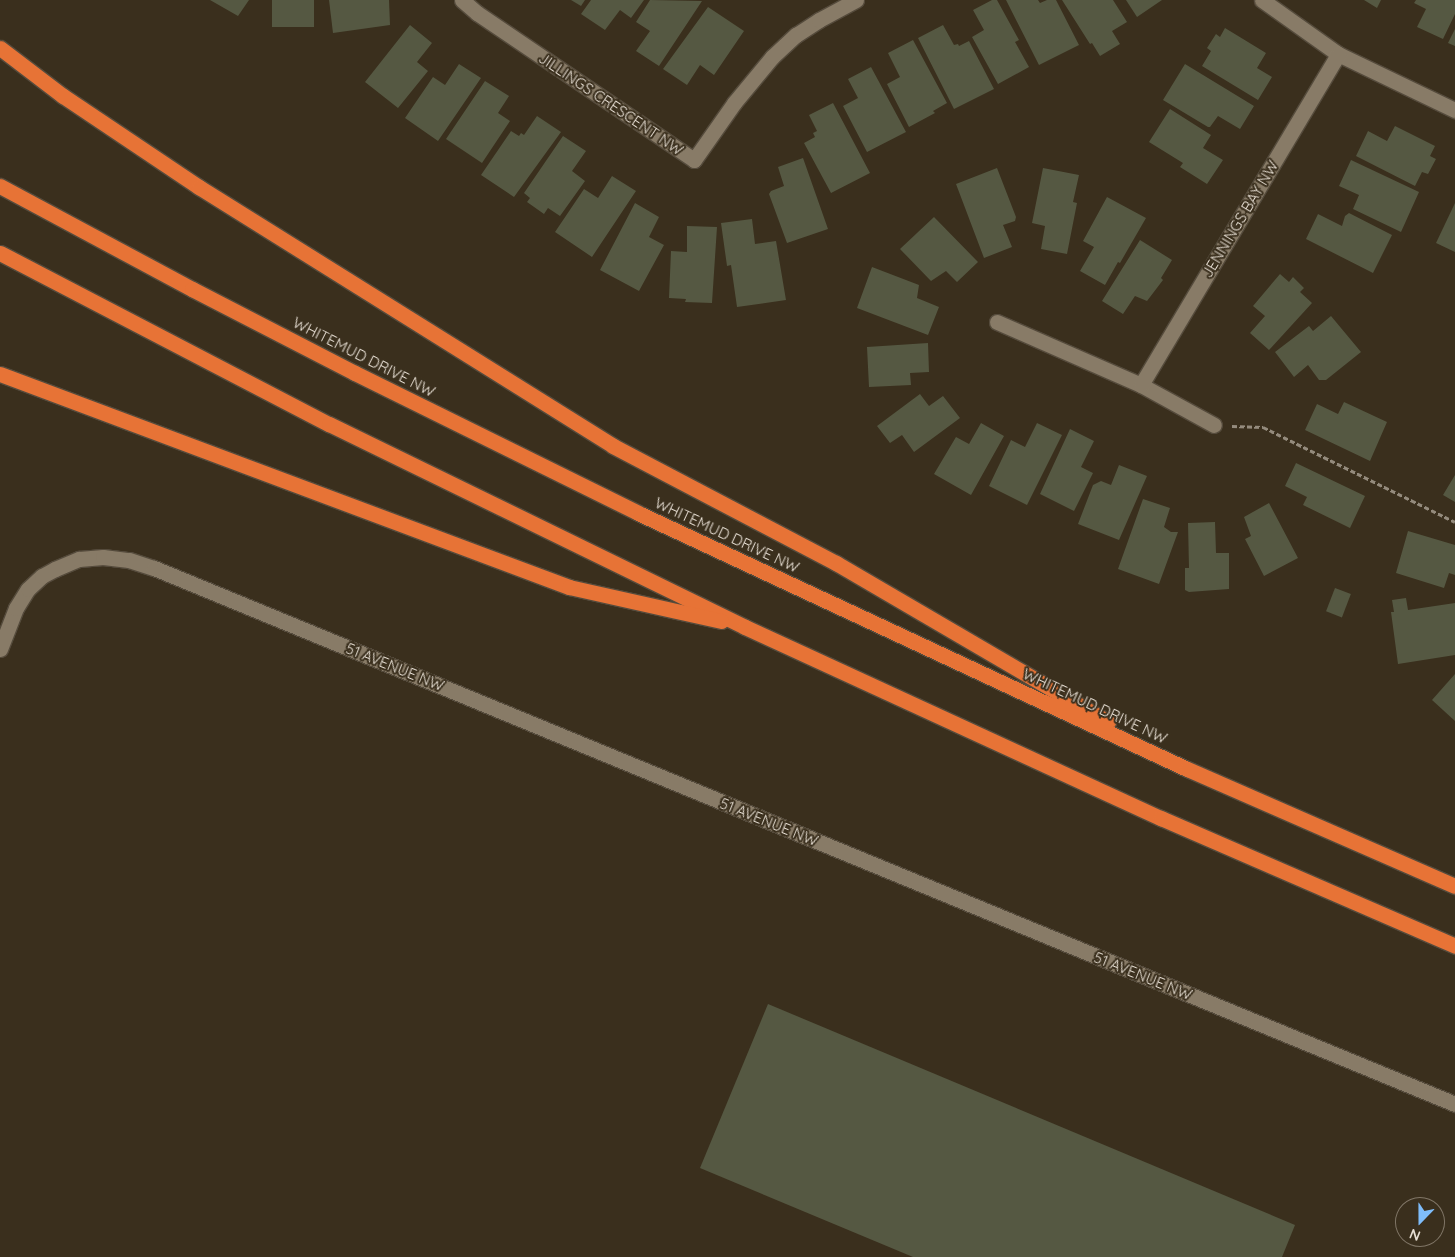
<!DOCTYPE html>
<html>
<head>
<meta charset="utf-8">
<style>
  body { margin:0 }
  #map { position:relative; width:1455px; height:1257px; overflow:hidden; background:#3a2f1d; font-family:Quicksand,sans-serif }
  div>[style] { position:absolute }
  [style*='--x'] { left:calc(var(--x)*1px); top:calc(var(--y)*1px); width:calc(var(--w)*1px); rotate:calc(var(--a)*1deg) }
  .building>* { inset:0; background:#555842; transform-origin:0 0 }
  .path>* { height:3px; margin-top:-1.5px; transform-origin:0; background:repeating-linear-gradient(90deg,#948b7d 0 5px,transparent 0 7.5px) }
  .roads { filter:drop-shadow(1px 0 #554b3c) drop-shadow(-1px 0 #554b3c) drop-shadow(0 1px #554b3c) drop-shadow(0 -1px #554b3c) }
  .minor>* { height:15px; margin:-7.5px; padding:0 7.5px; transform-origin:7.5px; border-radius:7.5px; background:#887b67 }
  .motorway>* { height:15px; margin:-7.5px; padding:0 7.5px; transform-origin:7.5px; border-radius:7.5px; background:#e77336 }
  span { translate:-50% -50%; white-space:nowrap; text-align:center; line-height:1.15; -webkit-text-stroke:4px #3a2f1d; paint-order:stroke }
  .street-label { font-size:15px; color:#e8e0d5 }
  .north { position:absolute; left:1395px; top:1197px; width:50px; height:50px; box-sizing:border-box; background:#3a2f1d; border:1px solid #807667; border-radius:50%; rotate:202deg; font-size:14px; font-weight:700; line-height:20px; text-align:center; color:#e8e0d5 }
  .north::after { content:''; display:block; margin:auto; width:18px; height:22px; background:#7fbdfa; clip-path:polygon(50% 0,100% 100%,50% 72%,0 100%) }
</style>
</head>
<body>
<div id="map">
  <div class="building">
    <i style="clip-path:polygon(210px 0,249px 0,238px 16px)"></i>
    <i style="left:272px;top:0;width:42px;height:27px"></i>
    <i style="clip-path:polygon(329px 0,389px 0,390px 25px,333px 33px)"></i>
    <i style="clip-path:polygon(571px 0,585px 0,581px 6px)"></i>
    <i style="clip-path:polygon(591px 0,644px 0,631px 18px,620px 10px,605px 30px,581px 14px)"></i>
    <i style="clip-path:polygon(650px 0,702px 1px,659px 66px,636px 51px,650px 31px,636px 22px)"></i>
    <i style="clip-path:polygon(992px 0,997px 0,1019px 40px,1015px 42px,1029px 67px,998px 84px,972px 37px,984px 30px,973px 10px)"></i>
    <i style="clip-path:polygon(1006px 0,1038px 0,1040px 3px,1047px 0,1056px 0,1079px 45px,1039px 65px)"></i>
    <i style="clip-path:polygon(1062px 0,1113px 0,1127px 22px,1112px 31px,1120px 44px,1100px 56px,1092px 43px,1090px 44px)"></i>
    <i style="clip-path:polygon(1126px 0,1162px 0,1137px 17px)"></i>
    <i style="clip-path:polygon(1364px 0,1381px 0,1377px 8px)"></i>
    <i style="clip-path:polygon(1416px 0,1455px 0,1455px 14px,1443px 39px,1417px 27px,1426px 9px,1414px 3px)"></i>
    <i style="clip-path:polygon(708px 7px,744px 31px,714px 75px,700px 65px,687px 85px,663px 69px)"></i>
    <i style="clip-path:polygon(410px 25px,432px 43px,417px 62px,428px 71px,398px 108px,365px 82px)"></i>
    <i style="clip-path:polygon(943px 25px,954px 45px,958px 44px,959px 46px,969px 41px,994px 89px,954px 109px,918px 38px)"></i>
    <i style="clip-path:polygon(1225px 28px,1266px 53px,1257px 68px,1272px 77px,1258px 100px,1202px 66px,1211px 51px,1207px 48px,1216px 34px,1220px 37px)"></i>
    <i style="clip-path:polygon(1455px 29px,1455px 46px,1448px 43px)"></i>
    <i style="clip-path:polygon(913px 40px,947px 103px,933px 111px,935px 113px,909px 127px,887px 84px,900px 77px,888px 53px)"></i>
    <i style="clip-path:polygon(459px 64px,481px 78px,438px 141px,405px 118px,433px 77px,445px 85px)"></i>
    <i style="clip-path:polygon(1185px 64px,1254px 106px,1240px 129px,1218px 116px,1210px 127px,1208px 127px,1163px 100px)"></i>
    <i style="clip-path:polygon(871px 67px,906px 132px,867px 152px,843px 106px,858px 98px,848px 79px)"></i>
    <i style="clip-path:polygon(485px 81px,509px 96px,498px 113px,510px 121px,482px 163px,446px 139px)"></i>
    <i style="clip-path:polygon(833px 103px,870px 173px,831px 193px,804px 143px,815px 137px,813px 133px,817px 131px,809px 115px)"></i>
    <i style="clip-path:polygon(1170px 109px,1211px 135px,1203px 148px,1223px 160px,1207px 184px,1180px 167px,1183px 163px,1149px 142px)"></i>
    <i style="clip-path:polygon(537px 116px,561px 132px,514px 197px,481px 175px,511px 131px,519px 136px,521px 133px,524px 135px)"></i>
    <i style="clip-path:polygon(1395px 126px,1435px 146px,1430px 156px,1436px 159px,1428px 174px,1422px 172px,1415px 186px,1356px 156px,1368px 131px,1387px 141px)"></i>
    <i style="clip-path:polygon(563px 136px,586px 151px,572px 171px,585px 181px,560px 216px,548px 208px,544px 214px,527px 202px,530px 198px,524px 193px)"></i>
    <i style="clip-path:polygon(803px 158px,828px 229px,787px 243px,769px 194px,771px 191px,784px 186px,778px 167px)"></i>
    <i style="clip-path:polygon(1351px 160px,1419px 192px,1401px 232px,1353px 209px,1359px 195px,1339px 186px)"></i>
    <i style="clip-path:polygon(997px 168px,1016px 217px,1015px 221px,1003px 225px,1012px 247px,984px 258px,956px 184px)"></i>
    <i style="clip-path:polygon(1043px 168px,1079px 175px,1073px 202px,1077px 203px,1067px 254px,1041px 249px,1045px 226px,1032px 223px)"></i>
    <i style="clip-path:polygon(612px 176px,636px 191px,592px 257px,555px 232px,584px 189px,598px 198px)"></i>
    <i style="clip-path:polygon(1107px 197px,1146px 218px,1120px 263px,1118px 262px,1105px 285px,1080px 271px,1094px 247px,1083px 241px)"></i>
    <i style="clip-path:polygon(635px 203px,659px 217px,649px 237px,664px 245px,639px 291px,600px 270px)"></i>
    <i style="clip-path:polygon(1455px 203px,1455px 252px,1436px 243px)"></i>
    <i style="clip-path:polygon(1349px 213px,1392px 235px,1373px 273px,1306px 239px,1318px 214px,1342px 226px,1345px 216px)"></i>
    <i style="clip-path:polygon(934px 217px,978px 262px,957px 282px,946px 271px,931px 281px,900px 249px)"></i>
    <i style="clip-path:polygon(752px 219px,755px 244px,776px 241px,786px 300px,737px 307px,731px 265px,727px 266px,721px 223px)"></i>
    <i style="clip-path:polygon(687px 226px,717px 227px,712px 303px,685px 302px,686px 299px,669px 298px,671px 251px,687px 252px)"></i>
    <i style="clip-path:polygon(1140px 240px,1172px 260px,1161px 278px,1163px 280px,1147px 301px,1135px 296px,1123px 314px,1102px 301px)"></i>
    <i style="clip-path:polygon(872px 267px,919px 285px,917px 298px,939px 307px,928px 335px,857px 308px)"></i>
    <i style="clip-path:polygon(1280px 274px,1289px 282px,1293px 277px,1304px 288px,1300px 292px,1312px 303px,1269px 350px,1250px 333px,1265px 316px,1253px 306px)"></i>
    <i style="clip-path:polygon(1331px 316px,1361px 352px,1326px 380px,1319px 380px,1308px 365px,1294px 377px,1275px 352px,1309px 326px,1313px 331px)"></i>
    <i style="clip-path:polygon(928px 343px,929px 372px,910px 373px,911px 385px,869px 387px,867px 347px)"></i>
    <i style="clip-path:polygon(920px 394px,929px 406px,943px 396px,960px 418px,914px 452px,902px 435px,890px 443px,877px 426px)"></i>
    <i style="clip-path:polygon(1344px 402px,1387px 422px,1370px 461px,1305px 430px,1317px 404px,1338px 414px)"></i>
    <i style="clip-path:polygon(981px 423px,1004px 436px,971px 495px,934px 474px,956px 437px,969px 444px)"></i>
    <i style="clip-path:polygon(1037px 423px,1062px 435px,1027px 505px,989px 486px,1011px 440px,1025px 447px)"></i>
    <i style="clip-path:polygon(1070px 429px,1094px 441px,1081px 467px,1093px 473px,1074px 511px,1040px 494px)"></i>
    <i style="clip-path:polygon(1296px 463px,1365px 496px,1350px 528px,1303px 505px,1307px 497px,1285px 486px)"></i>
    <i style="clip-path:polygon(1119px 465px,1147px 476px,1119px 540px,1078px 524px,1093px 485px,1101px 481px,1111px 485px)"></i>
    <i style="clip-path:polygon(1455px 475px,1455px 502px,1443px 495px)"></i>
    <i style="clip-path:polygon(1143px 499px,1170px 508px,1164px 527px,1171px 532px,1178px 532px,1159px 584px,1118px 569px)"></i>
    <i style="clip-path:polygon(1269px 503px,1298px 558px,1264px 576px,1245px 539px,1251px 536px,1244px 517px)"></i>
    <i style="clip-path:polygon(1215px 522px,1216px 553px,1229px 553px,1229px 589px,1189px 592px,1185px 590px,1185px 568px,1189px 568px,1188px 523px)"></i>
    <i style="clip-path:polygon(1408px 531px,1455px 545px,1455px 575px,1449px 573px,1444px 588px,1396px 573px)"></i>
    <i style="left:1335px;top:588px;width:17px;height:25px;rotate:21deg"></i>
    <i style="clip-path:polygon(1406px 598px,1408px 610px,1455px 603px,1455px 655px,1398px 664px,1391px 612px,1394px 612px,1392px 600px)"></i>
    <i style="clip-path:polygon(1455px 674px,1455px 721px,1432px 700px)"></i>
    <i style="clip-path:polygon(768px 1004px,1295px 1225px,1282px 1257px,913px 1257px,700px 1168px)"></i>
  </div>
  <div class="path">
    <i style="--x:1232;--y:426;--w:31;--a:2"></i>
    <i style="--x:1263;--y:427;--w:214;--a:26.3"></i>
  </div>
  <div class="roads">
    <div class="minor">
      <i style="--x:462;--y:0;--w:20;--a:41"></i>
      <i style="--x:477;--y:13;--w:262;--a:34.1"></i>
      <i style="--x:694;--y:160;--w:70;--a:-54.9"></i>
      <i style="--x:734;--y:103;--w:60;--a:-50.4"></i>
      <i style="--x:772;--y:57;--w:33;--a:-43"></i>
      <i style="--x:796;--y:35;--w:27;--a:-33"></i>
      <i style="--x:819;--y:20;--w:42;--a:-28.4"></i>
      <i style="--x:1262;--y:0;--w:93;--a:35.4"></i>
      <i style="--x:1338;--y:54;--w:130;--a:25.6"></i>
      <i style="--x:997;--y:322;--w:157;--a:23.6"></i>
      <i style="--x:1141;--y:385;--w:83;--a:28.7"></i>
      <i style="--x:1141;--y:385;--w:385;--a:-59.2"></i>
      <i style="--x:0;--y:649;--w:44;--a:-68.7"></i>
      <i style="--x:16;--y:608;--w:22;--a:-58"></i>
      <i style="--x:28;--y:589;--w:19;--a:-43"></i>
      <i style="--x:42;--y:576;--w:15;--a:-28"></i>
      <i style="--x:55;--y:569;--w:26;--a:-23"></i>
      <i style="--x:79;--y:559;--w:24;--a:-5"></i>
      <i style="--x:103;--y:557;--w:26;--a:7"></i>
      <i style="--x:129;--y:560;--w:26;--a:18"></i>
      <i style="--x:154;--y:568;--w:1407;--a:22.39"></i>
    </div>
    <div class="motorway">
      <i style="--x:0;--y:48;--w:79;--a:37.3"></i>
      <i style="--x:63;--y:96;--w:164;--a:33.8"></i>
      <i style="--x:199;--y:187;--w:488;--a:32"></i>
      <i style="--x:613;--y:446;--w:252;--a:27.7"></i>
      <i style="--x:836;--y:563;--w:315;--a:30.3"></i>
      <i style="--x:0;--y:186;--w:218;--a:28.2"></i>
      <i style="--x:192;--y:289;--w:183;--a:27.3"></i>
      <i style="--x:355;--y:373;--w:316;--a:26.3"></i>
      <i style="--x:638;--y:513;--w:606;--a:25"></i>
      <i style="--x:1187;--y:769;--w:292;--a:23.6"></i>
      <i style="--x:0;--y:253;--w:371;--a:27.5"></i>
      <i style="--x:329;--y:424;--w:463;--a:26"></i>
      <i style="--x:745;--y:627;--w:458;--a:24.7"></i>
      <i style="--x:1161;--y:818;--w:321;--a:23.5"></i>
      <i style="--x:0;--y:374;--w:608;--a:20.52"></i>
      <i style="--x:569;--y:587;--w:156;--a:12.6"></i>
    </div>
  </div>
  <div class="street-label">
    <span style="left:611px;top:104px;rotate:34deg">JILLINGS CRESCENT NW</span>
    <span style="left:1240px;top:219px;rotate:-59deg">JENNINGS BAY NW</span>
    <span style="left:364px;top:357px;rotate:27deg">WHITEMUD DRIVE NW</span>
    <span style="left:727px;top:535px;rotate:25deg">WHITEMUD DRIVE NW</span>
    <span style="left:395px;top:667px;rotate:22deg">51 AVENUE NW</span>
    <span style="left:1095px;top:706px;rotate:25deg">WHITEMUD DRIVE NW</span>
    <span style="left:769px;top:822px;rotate:22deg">51 AVENUE NW</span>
    <span style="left:1143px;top:976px;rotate:22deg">51 AVENUE NW</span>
  </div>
  <div class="north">N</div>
</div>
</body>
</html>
